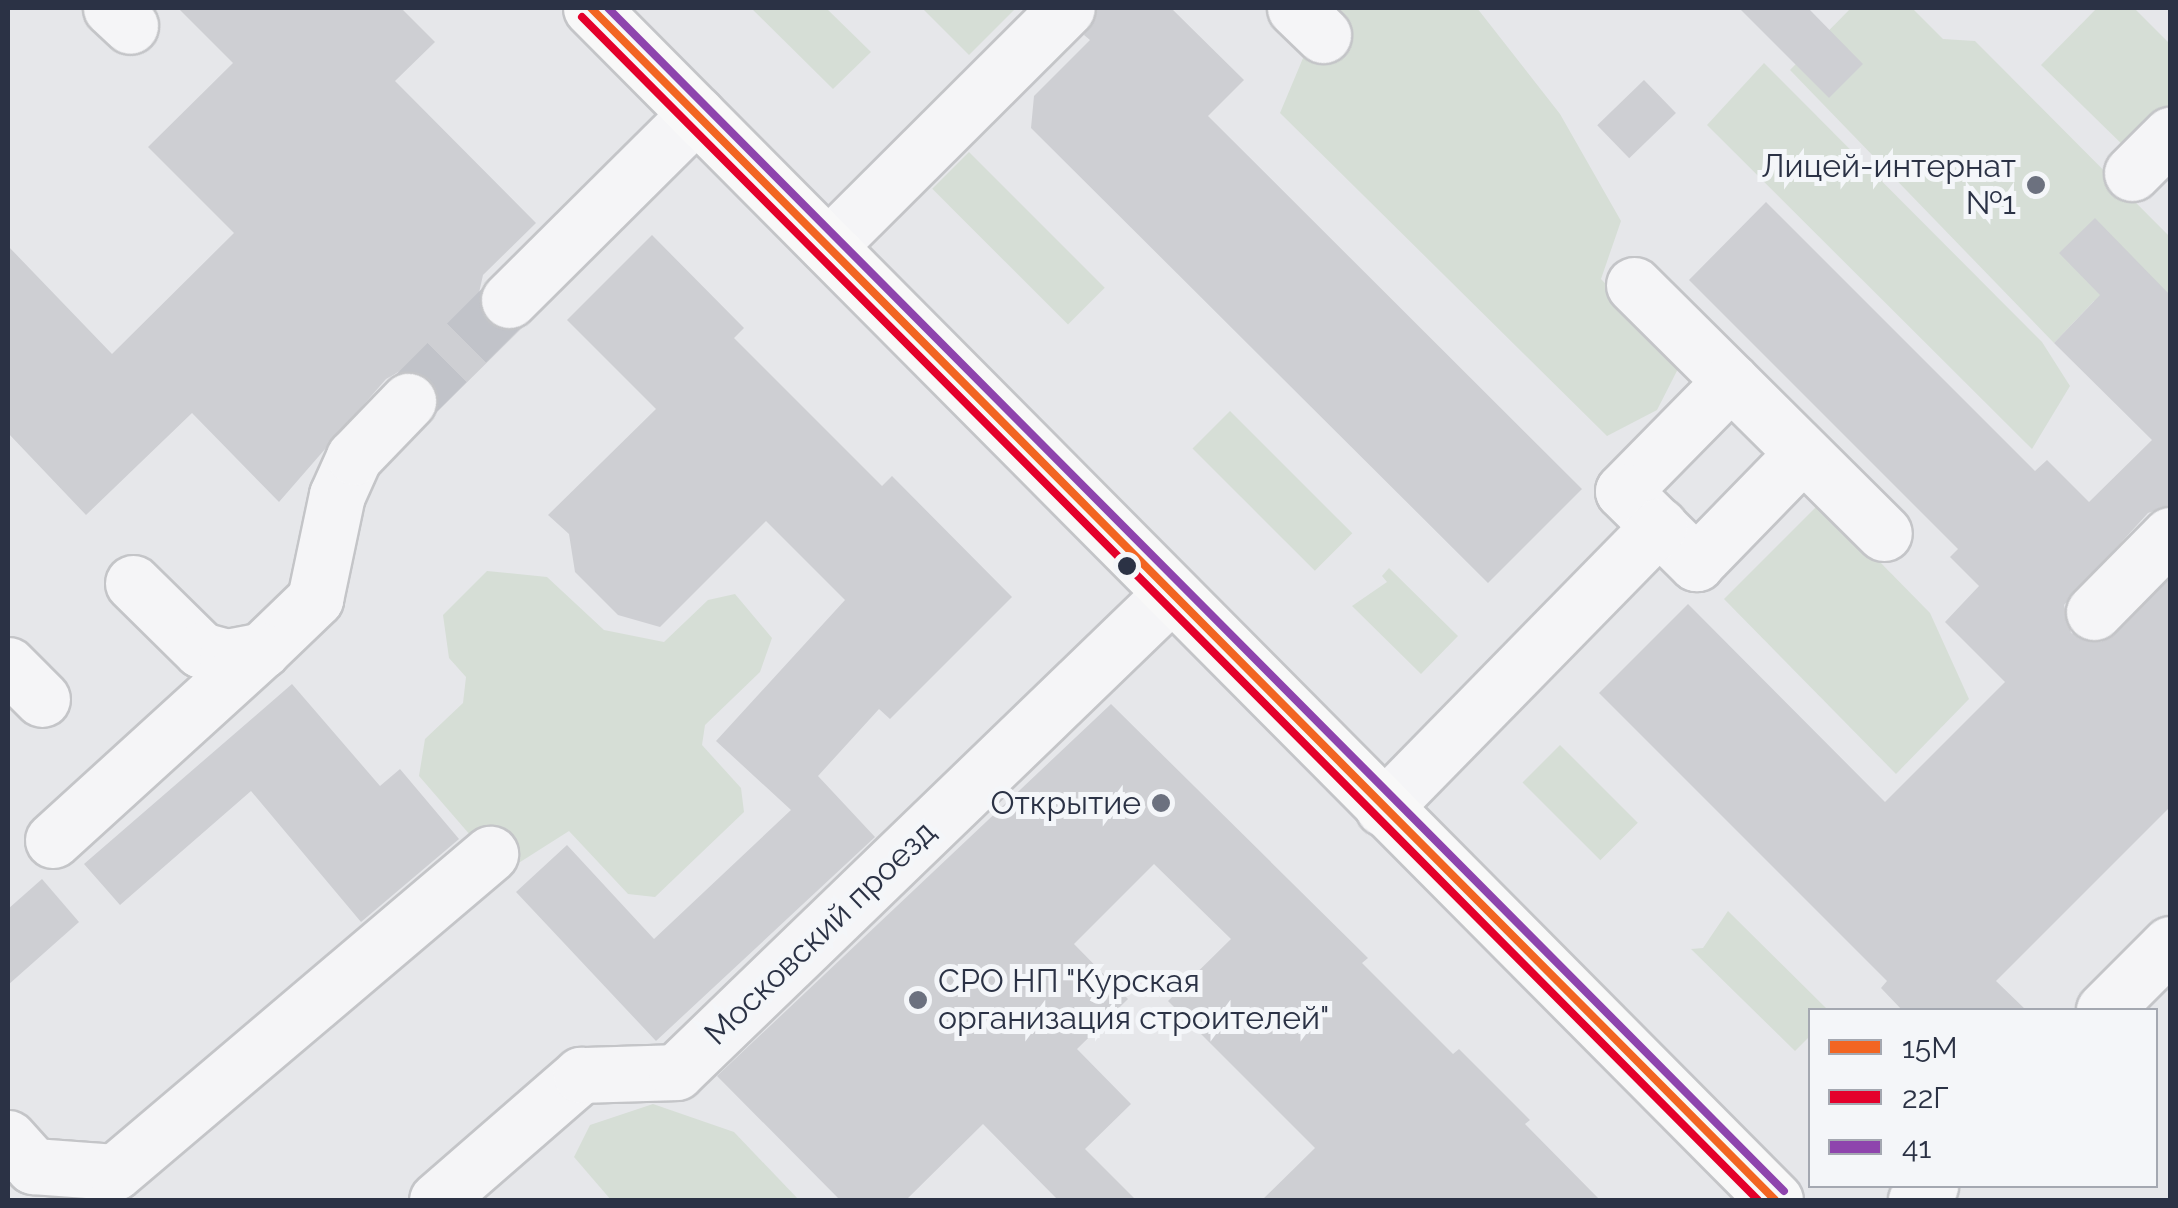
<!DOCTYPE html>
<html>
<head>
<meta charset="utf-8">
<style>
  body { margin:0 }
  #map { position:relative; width:2178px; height:1208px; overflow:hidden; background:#e6e7ea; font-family:Raleway,sans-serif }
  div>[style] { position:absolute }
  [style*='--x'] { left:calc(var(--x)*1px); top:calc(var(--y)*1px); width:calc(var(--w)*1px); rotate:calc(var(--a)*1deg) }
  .green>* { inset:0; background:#d6ded6; transform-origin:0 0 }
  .building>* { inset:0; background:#cecfd3; transform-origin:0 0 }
  .minor-tunnel>* { height:55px; margin-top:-27.5px; transform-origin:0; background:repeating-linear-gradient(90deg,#c1c3c9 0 55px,transparent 0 83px) }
  .roads { filter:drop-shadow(2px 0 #c4c5c8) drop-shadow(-2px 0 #c4c5c8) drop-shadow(0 2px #c4c5c8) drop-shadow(0 -2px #c4c5c8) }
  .minor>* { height:55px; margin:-27.5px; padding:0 27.5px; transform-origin:27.5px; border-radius:27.5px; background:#f5f5f7 }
  .major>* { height:55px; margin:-27.5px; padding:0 27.5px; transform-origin:27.5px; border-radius:27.5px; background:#f8f8f8 }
  .bus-1>* { height:8px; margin:-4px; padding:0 4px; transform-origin:4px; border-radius:4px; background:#f26522 }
  .bus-2>* { height:8px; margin:-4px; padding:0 4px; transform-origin:4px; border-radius:4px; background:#e4002b }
  .bus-3>* { height:8px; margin:-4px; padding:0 4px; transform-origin:4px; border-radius:4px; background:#8e44ad }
  .dots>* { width:28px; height:28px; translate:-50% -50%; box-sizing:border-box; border:5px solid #f4f6f9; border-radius:50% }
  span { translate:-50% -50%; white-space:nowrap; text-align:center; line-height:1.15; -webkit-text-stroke:10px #f4f6f9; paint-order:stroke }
  .poi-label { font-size:32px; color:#2b3245 }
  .right { translate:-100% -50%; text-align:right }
  .left { translate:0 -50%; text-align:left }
  .street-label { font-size:32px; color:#2b3245 }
  .frame { position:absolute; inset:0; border:10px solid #2b3245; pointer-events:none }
  .legend { position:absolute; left:1808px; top:1008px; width:350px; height:180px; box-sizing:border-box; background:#f4f6f9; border:2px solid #a4a8b1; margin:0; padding:12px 18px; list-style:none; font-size:30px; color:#2b3245 }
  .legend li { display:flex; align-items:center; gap:20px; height:50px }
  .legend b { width:50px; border:2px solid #a4a8b1 }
</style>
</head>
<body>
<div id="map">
  <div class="green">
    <i style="clip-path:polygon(751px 8px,826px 8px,871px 52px,833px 89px)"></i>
    <i style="clip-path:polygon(922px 8px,1016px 8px,969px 55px)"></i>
    <i style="clip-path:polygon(1324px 8px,1477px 8px,1560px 114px,1621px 221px,1601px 279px,1681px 363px,1657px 410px,1607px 436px,1280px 113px)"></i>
    <i style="clip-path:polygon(1851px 8px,1912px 8px,1943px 39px,1975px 41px,2170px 237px,2170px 312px,2139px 344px,2094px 301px,2054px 343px,1790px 70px)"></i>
    <i style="clip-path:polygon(2097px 8px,2134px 8px,2170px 44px,2170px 115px,2132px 154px,2041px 65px)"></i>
    <i style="clip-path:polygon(1764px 63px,2042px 342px,2070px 386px,2032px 449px,1707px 125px)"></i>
    <i style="left:969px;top:152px;width:192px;height:52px;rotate:45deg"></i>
    <i style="left:1230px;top:411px;width:173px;height:53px;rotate:45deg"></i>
    <i style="clip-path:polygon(1821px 502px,1930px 613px,1969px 699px,1896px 774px,1724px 599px)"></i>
    <i style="clip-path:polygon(1389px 568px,1458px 636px,1421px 674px,1352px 606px,1387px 582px,1382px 576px)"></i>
    <i style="clip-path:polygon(487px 571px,547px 577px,604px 630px,664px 642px,708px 600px,735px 594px,772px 638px,760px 672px,705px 725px,702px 745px,741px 788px,744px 812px,655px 897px,628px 894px,569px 831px,503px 873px,419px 776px,425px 739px,463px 703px,466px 677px,449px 658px,443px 615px)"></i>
    <i style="left:1560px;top:745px;width:110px;height:53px;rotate:45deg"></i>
    <i style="clip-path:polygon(1728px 911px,1828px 1010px,1810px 1010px,1810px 1036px,1795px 1051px,1691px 949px,1703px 948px)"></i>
    <i style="clip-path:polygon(653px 1104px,734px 1132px,799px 1200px,611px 1200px,574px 1157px,590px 1125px)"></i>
  </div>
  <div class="building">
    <i style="clip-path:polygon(178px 8px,401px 8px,435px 42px,395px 81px,536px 223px,483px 275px,479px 293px,488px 323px,502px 330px,524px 326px,435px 414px,438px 393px,429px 378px,400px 371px,386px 379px,279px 502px,192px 413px,86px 515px,8px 433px,8px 246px,112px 354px,234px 233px,148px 147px,233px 63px)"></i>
    <i style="clip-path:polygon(1097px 8px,1171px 8px,1244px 80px,1208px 116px,1582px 489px,1488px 583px,1031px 128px,1034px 96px,1090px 40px,1084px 35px)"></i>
    <i style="clip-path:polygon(1739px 8px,1808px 8px,1863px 64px,1829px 98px)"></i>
    <i style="left:1644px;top:80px;width:46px;height:65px;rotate:46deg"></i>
    <i style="clip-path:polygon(1766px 202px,2035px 471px,2047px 460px,2089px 502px,2152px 440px,2054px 343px,2100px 295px,2059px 253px,2095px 218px,2170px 295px,2170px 505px,2148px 513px,2064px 605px,2071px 633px,2101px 642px,2170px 579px,2170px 807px,1996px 981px,2026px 1010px,1902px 1010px,1881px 988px,1887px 981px,1599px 693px,1688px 604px,1885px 802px,2005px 682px,1945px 622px,1979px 586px,1950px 557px,1958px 549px,1689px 280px)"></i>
    <i style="clip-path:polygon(652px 235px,744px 328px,734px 338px,882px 486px,892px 476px,1012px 597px,890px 719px,879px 709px,818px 776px,875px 837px,656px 1041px,516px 892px,567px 845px,654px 939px,791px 810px,716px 741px,845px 600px,766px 521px,660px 627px,618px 615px,575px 572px,569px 534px,548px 515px,656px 409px,567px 320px)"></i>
    <i style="clip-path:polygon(292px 684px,380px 786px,400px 769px,459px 839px,361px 922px,251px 791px,120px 905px,84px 864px)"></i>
    <i style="clip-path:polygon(1111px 704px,1368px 958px,1362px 963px,1453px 1054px,1459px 1049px,1530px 1120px,1525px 1124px,1600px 1200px,1262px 1200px,1315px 1148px,1168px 1001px,1231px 939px,1154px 864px,1074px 944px,1128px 999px,1077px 1049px,1131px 1104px,1085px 1149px,1136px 1200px,1058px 1200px,983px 1124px,906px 1200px,840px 1200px,717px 1076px)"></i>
    <i style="clip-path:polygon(42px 879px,79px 922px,8px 985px,8px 909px)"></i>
  </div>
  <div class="minor-tunnel">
    <i style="--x:408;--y:401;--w:143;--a:-45"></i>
  </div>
  <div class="roads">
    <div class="minor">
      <i style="--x:111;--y:8;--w:26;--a:43"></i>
      <i style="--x:1295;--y:8;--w:39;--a:44"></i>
      <i style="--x:2132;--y:173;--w:54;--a:-45"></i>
      <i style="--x:828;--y:246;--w:337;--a:-44.9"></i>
      <i style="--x:1634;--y:285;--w:352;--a:44.8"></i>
      <i style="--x:509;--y:300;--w:264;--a:-44.8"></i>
      <i style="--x:1731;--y:381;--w:154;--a:134.5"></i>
      <i style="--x:1623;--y:491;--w:103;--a:44.6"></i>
      <i style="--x:1696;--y:563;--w:153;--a:-45.8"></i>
      <i style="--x:133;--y:583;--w:95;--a:44.6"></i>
      <i style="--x:201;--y:650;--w:27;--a:15"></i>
      <i style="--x:227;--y:657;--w:36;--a:-11"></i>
      <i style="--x:262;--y:650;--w:74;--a:-43.9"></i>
      <i style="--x:315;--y:599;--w:106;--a:-78.1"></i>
      <i style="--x:337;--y:495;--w:42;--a:-65.9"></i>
      <i style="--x:354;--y:457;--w:78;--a:-46"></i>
      <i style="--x:2094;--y:612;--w:108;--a:-45.4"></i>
      <i style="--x:8;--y:665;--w:48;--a:45"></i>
      <i style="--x:1383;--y:808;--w:395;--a:-45.6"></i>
      <i style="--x:53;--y:840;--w:282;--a:-42.3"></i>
      <i style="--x:2104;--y:1010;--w:93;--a:-45"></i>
      <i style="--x:8;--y:1138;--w:38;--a:48"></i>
      <i style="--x:33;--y:1166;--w:82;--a:4.2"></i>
      <i style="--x:115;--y:1172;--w:492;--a:-40.3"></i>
      <i style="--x:437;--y:1200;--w:191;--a:-41"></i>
      <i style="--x:581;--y:1075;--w:95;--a:-1.8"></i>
      <i style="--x:676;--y:1072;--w:687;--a:-44"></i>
      <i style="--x:1916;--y:1200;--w:20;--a:-45"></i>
    </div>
    <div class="major">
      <i style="--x:591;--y:8;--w:1680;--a:45.19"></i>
    </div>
  </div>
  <div class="bus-1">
    <i style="--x:591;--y:8;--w:1680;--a:45.19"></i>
  </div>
  <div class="bus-2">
    <i style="--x:582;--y:17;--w:1668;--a:45.17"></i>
  </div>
  <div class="bus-3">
    <i style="--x:608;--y:8;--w:1668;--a:45.17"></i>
  </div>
  <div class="dots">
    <i style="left:2036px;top:185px;background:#6c717f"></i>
    <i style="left:1127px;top:566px;background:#2b3245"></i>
    <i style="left:1161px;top:803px;background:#6c717f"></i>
    <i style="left:918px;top:1000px;background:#6c717f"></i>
  </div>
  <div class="poi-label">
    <span class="right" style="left:2016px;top:185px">Лицей-интернат<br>№1</span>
    <span class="right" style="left:1141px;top:803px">Открытие</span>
    <span class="left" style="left:938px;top:1000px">СРО НП "Курская<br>организация строителей"</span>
  </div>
  <div class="street-label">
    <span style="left:820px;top:933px;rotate:-44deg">Московский проезд</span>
  </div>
  <div class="frame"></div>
  <ul class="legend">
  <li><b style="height:12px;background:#f26522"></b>15М</li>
  <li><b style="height:12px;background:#e4002b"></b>22Г</li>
  <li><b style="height:12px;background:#8e44ad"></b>41</li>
  </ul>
</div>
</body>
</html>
